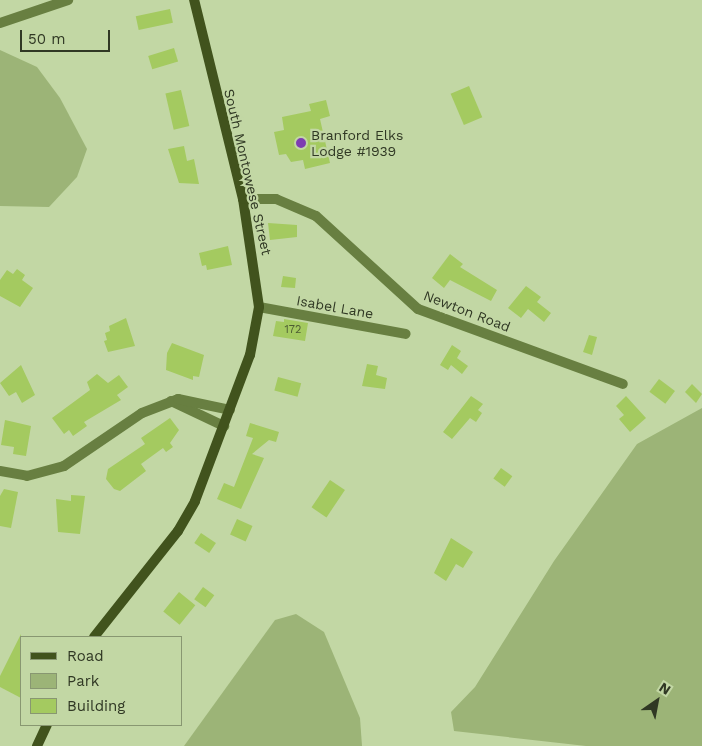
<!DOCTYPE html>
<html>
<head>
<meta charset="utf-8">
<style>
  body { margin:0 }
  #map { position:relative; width:702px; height:746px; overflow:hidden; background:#c2d7a4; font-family:"Work Sans",sans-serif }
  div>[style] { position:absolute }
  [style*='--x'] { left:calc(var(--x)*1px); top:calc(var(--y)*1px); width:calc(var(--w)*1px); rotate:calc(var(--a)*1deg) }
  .green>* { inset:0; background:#9cb477 }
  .building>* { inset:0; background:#a4ca60; transform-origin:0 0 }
  .street>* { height:10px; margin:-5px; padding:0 5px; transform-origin:5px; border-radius:5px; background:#687f41 }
  .secondary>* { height:10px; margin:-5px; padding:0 5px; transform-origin:5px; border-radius:5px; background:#41531d }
  .dots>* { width:14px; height:14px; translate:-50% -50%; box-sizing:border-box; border:2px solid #c2d7a4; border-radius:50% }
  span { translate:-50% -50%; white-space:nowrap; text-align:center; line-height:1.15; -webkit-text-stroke:4.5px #c2d7a4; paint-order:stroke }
  .number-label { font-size:11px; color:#4d5c33 }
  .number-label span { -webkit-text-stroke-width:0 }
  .poi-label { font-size:14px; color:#303824 }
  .left { translate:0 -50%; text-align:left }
  .street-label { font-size:14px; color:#303824 }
  .legend { position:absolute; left:20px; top:636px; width:162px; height:90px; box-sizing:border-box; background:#c2d7a4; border:1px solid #889771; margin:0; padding:6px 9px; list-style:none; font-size:15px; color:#303824 }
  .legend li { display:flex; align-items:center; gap:10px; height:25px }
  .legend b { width:25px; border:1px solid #889771 }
  .north { position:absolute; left:632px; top:676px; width:50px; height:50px; -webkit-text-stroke:4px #c2d7a4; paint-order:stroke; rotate:33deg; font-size:14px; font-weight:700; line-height:20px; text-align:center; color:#303824 }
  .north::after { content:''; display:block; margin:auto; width:18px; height:22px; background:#303824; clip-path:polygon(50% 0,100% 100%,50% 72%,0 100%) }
  .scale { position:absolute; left:20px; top:30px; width:90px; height:22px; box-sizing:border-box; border:2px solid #303824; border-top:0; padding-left:6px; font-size:15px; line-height:18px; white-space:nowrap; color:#303824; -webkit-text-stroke:4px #c2d7a4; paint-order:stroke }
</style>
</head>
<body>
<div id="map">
  <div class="green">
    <i style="clip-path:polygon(0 50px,37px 67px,60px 98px,87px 149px,77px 177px,49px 207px,0 206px)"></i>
    <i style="clip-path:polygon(702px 408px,702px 746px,586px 746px,454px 731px,451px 712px,475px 687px,554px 561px,637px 444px)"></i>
    <i style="clip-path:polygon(296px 614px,324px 632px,360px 718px,362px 746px,184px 746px,275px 620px)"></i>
  </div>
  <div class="building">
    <i style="left:170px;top:9px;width:14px;height:35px;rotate:78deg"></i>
    <i style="left:174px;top:48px;width:14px;height:27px;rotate:73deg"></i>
    <i style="left:469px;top:86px;width:34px;height:20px;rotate:67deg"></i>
    <i style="left:181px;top:90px;width:37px;height:16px;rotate:77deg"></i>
    <i style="clip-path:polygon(326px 100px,330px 116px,320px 119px,330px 163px,305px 169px,303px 160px,291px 162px,286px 154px,279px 155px,274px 132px,284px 130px,282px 117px,311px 111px,309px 104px)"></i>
    <i style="clip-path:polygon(184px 146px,187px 161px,194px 159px,199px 184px,179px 183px,168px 149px)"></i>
    <i style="clip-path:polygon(268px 223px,297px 225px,297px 237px,270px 240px)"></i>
    <i style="clip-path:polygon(228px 246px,232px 265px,207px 270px,206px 265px,202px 266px,199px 253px)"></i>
    <i style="clip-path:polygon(450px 254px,463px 264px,460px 267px,497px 290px,491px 301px,450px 280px,444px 288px,432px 278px)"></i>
    <i style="clip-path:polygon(17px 269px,25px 275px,22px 280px,33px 288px,20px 307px,0 296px,0 280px,7px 270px,13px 274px)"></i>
    <i style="clip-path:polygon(283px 276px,296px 278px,295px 288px,281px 287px)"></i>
    <i style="clip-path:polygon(526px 286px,541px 297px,537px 302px,551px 313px,544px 322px,528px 309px,521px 318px,508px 308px)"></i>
    <i style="clip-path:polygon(126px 318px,135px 346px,108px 352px,104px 341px,107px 340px,105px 333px,110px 331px,109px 326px)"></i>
    <i style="clip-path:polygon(284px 319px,308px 323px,305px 341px,273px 336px,276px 321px,284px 322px)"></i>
    <i style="clip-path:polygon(589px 335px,597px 337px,592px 355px,583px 352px)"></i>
    <i style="clip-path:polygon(172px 343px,204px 355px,199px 377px,193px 376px,193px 380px,166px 370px,167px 353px)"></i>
    <i style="clip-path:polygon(452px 345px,461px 351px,457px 358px,468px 366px,462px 374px,451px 365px,448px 370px,440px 365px)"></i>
    <i style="clip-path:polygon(367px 364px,378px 366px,376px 375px,387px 378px,385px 389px,362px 386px)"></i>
    <i style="clip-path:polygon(21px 365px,35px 395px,22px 403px,16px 392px,9px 396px,0 383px)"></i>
    <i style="clip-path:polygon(97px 374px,108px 383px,119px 375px,128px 387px,117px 395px,121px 400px,84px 422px,87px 426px,73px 436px,69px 430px,64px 434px,52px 418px,90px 390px,87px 382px)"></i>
    <i style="left:278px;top:377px;width:24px;height:14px;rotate:15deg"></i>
    <i style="left:659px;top:379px;width:20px;height:16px;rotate:37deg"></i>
    <i style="clip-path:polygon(692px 384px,702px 394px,696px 403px,685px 392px)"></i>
    <i style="clip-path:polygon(471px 396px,483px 404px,478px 410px,482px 413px,476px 422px,470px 418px,452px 439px,443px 432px)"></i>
    <i style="clip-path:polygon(626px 396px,646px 418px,630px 432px,619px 419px,624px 415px,616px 406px)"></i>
    <i style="clip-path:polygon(170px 418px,179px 430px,170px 443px,173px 447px,166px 452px,163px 448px,141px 464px,146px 471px,120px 491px,114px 489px,106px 479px,108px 469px,145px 444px,141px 438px)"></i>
    <i style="clip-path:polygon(5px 420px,31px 426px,26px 456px,13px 454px,14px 447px,1px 445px)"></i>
    <i style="clip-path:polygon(250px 423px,279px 432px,276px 442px,269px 440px,252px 454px,264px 458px,241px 509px,217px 499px,224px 483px,234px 487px,253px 438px,246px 436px)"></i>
    <i style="left:501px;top:468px;width:14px;height:13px;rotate:36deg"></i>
    <i style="left:330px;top:480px;width:18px;height:33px;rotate:34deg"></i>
    <i style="clip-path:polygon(4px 489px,18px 492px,11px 528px,0 526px,0 496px)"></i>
    <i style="clip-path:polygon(71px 495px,85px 496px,80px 534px,58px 532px,56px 499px,71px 501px)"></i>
    <i style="left:237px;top:519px;width:17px;height:17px;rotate:24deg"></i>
    <i style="left:201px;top:533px;width:18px;height:12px;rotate:34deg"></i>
    <i style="clip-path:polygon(451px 538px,473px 552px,463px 568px,456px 564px,446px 581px,434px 573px)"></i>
    <i style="left:203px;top:587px;width:14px;height:15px;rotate:36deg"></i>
    <i style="left:179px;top:592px;width:21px;height:25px;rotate:39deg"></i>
    <i style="clip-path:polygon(21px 634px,21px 698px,0 687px,0 676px)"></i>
  </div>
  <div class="street">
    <i style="--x:0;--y:23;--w:72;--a:-18.7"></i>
    <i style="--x:243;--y:199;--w:33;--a:0"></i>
    <i style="--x:276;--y:199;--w:43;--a:23"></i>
    <i style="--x:316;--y:216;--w:138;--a:42.4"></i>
    <i style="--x:418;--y:309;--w:218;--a:20.1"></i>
    <i style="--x:259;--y:307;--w:149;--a:10.4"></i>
    <i style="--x:171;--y:401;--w:59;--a:25.3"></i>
    <i style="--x:0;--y:471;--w:27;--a:10"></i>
    <i style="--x:27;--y:476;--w:38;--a:-15"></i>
    <i style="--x:64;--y:466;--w:94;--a:-34.2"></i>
    <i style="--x:142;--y:413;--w:39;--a:-21"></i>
    <i style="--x:178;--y:399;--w:53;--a:11.9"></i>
  </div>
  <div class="secondary">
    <i style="--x:94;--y:637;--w:135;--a:-51.6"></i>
    <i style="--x:178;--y:531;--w:34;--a:-60"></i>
    <i style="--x:195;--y:501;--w:156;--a:-69.4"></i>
    <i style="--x:250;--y:355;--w:49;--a:-79.4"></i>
    <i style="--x:259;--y:307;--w:109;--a:-98.4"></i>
    <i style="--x:243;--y:199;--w:205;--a:-103.8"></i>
    <i style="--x:37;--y:746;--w:23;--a:-65"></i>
  </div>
  <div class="dots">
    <i style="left:301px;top:143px;background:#7d3db2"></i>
  </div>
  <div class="number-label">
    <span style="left:293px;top:330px">172</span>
  </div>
  <div class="poi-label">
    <span class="left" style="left:311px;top:143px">Branford Elks<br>Lodge #1939</span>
  </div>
  <div class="street-label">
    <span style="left:248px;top:172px;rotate:77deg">South Montowese Street</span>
    <span style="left:335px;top:307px;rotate:10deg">Isabel Lane</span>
    <span style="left:467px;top:311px;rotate:21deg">Newton Road</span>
  </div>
  <ul class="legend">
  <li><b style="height:6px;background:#41531d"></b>Road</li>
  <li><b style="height:14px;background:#9cb477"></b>Park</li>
  <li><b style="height:14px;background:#a4ca60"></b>Building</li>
  </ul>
  <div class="north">N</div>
  <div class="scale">50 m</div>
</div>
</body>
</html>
